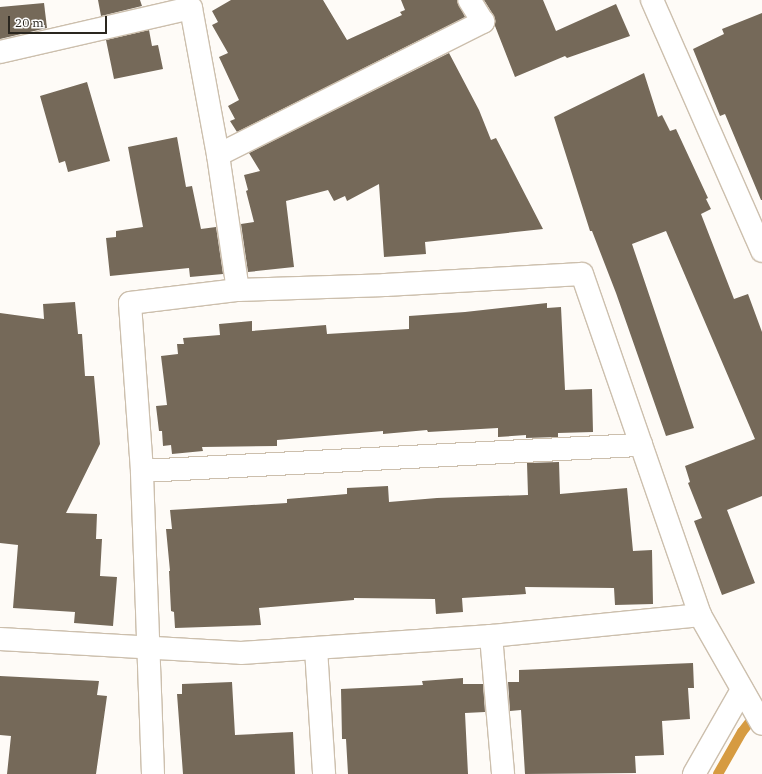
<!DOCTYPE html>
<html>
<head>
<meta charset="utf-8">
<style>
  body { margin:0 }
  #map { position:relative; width:762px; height:774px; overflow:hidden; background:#fefbf7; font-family:"IBM Plex Serif",serif }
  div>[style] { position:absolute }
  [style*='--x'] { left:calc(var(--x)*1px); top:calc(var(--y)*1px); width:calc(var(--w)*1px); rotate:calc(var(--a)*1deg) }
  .stream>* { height:10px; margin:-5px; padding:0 5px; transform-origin:5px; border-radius:5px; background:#d69b41 }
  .building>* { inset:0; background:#756959 }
  .roads { filter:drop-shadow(1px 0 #ccbfad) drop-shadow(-1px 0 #ccbfad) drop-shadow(0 1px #ccbfad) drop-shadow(0 -1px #ccbfad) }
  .minor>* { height:22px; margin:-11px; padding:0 11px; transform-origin:11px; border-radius:11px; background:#fff }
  span { translate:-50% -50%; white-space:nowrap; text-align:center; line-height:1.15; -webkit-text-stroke:4px #fff; paint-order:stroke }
  .scale { position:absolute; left:8px; top:16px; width:99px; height:18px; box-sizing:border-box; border:2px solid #2a261f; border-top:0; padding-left:5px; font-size:12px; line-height:14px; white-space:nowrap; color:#2a261f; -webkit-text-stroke:3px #fff; paint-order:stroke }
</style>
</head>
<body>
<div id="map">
  <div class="stream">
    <i style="--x:718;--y:774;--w:48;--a:-60.3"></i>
    <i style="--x:742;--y:732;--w:24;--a:-52"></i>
  </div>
  <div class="building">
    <i style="clip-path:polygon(98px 0,140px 0,142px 6px,101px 16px)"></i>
    <i style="clip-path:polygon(231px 0,323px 0,347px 40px,402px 15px,400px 12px,405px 10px,401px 0,457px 0,465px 17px,237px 132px,230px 121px,235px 119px,228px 106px,239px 100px,219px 57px,228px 53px,212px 25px,218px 22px,212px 11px)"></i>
    <i style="clip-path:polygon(484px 0,543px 0,556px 31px,616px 4px,630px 36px,567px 58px,565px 56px,515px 77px,495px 26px,494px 16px)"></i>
    <i style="clip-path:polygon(44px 3px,47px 28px,0 39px,0 7px)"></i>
    <i style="clip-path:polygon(762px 13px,762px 200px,761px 200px,725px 114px,720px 116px,693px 49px,724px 34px,722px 29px)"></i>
    <i style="clip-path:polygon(149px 30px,152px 46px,158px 45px,163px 69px,114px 79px,106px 40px)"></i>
    <i style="clip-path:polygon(449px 53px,479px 110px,491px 140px,496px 138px,543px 229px,425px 242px,426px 254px,384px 257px,379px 184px,347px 201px,345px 196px,334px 201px,328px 190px,286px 201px,294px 267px,248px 272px,241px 224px,254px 222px,246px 191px,248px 190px,244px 175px,260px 171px,249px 153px)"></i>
    <i style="clip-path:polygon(644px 73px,658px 117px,662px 115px,670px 131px,676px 129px,708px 198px,706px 199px,711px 209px,701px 214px,734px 299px,748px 294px,762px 332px,762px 496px,727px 510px,755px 583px,722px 595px,694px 521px,702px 518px,688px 483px,690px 482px,685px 466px,755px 439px,666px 231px,632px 244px,694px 428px,666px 436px,616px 293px,592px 231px,590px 231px,554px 117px)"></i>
    <i style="clip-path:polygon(87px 82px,110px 161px,68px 172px,65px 161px,59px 163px,40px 96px)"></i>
    <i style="clip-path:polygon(177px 137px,186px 187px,192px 186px,201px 229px,216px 227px,223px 274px,190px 277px,189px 268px,110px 276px,106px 238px,116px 237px,116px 231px,143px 227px,128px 147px)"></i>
    <i style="clip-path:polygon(75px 302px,78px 334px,82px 334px,85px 376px,94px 376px,100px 444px,66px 513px,97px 514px,96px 539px,102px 539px,100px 576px,117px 577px,113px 626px,74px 623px,75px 612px,13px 608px,18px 545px,0 543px,0 313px,44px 319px,43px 304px)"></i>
    <i style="clip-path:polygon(547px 303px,547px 308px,561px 307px,565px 390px,592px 389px,593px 432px,558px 433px,558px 437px,526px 438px,526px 435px,498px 437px,498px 428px,428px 432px,427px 430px,383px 434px,383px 431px,277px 440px,277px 446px,202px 447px,203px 451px,172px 454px,171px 445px,163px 446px,162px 431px,159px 431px,156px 406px,167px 405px,161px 356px,178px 354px,177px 344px,184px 344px,183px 338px,220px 335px,219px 324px,252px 321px,252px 331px,326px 325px,327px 334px,409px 329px,409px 316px,465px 312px)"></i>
    <i style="clip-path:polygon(559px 462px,560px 494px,627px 488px,633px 551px,652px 550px,653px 604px,615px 605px,614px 588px,525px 587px,526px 594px,462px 598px,463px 612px,436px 614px,435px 599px,354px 598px,354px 600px,259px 608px,261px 625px,175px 628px,174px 612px,171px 611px,169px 571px,170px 571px,166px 529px,172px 529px,170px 510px,287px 503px,287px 499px,347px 494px,347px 488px,388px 486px,389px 502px,437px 498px,528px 495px,527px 463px)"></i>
    <i style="clip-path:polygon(693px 663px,694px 688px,688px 688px,690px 719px,662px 721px,664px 755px,635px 756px,636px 773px,525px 774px,521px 710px,510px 711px,508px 682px,519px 682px,519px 670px)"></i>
    <i style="clip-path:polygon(0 676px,99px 681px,97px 695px,107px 696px,96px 774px,7px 774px,11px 736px,0 735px)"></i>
    <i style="clip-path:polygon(463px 678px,463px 684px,483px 684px,485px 712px,465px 713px,468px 774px,348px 774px,346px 739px,342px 739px,341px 689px,423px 685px,422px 681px)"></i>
    <i style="clip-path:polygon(232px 682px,235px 735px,293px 732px,295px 774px,183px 774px,177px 694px,182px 694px,182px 684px)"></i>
  </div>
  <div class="roads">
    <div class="minor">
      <i style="--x:652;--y:0;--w:274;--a:66.3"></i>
      <i style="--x:0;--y:52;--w:196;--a:-13"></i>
      <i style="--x:191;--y:8;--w:149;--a:79.6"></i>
      <i style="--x:218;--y:155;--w:136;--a:81.6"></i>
      <i style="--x:218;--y:155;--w:297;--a:-26.7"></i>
      <i style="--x:483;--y:22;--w:26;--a:-122"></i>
      <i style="--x:142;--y:471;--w:500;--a:-3"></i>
      <i style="--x:491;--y:636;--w:139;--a:85"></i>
      <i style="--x:0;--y:639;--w:241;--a:3.3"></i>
      <i style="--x:241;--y:653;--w:251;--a:-3.9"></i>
      <i style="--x:491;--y:636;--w:210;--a:-5.7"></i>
      <i style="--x:316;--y:649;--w:125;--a:86.3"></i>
      <i style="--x:153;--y:774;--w:303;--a:-92.1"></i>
      <i style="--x:142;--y:471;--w:168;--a:-94.1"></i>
      <i style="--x:130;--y:303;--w:109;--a:-6.9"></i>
      <i style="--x:238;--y:290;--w:147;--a:-1.9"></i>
      <i style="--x:385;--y:285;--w:197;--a:-3.2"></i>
      <i style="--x:582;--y:274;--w:361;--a:70.9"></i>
      <i style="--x:700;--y:615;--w:125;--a:60.4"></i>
      <i style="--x:694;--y:774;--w:97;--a:-60.3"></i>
    </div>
  </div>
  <div class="scale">20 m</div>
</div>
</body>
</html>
